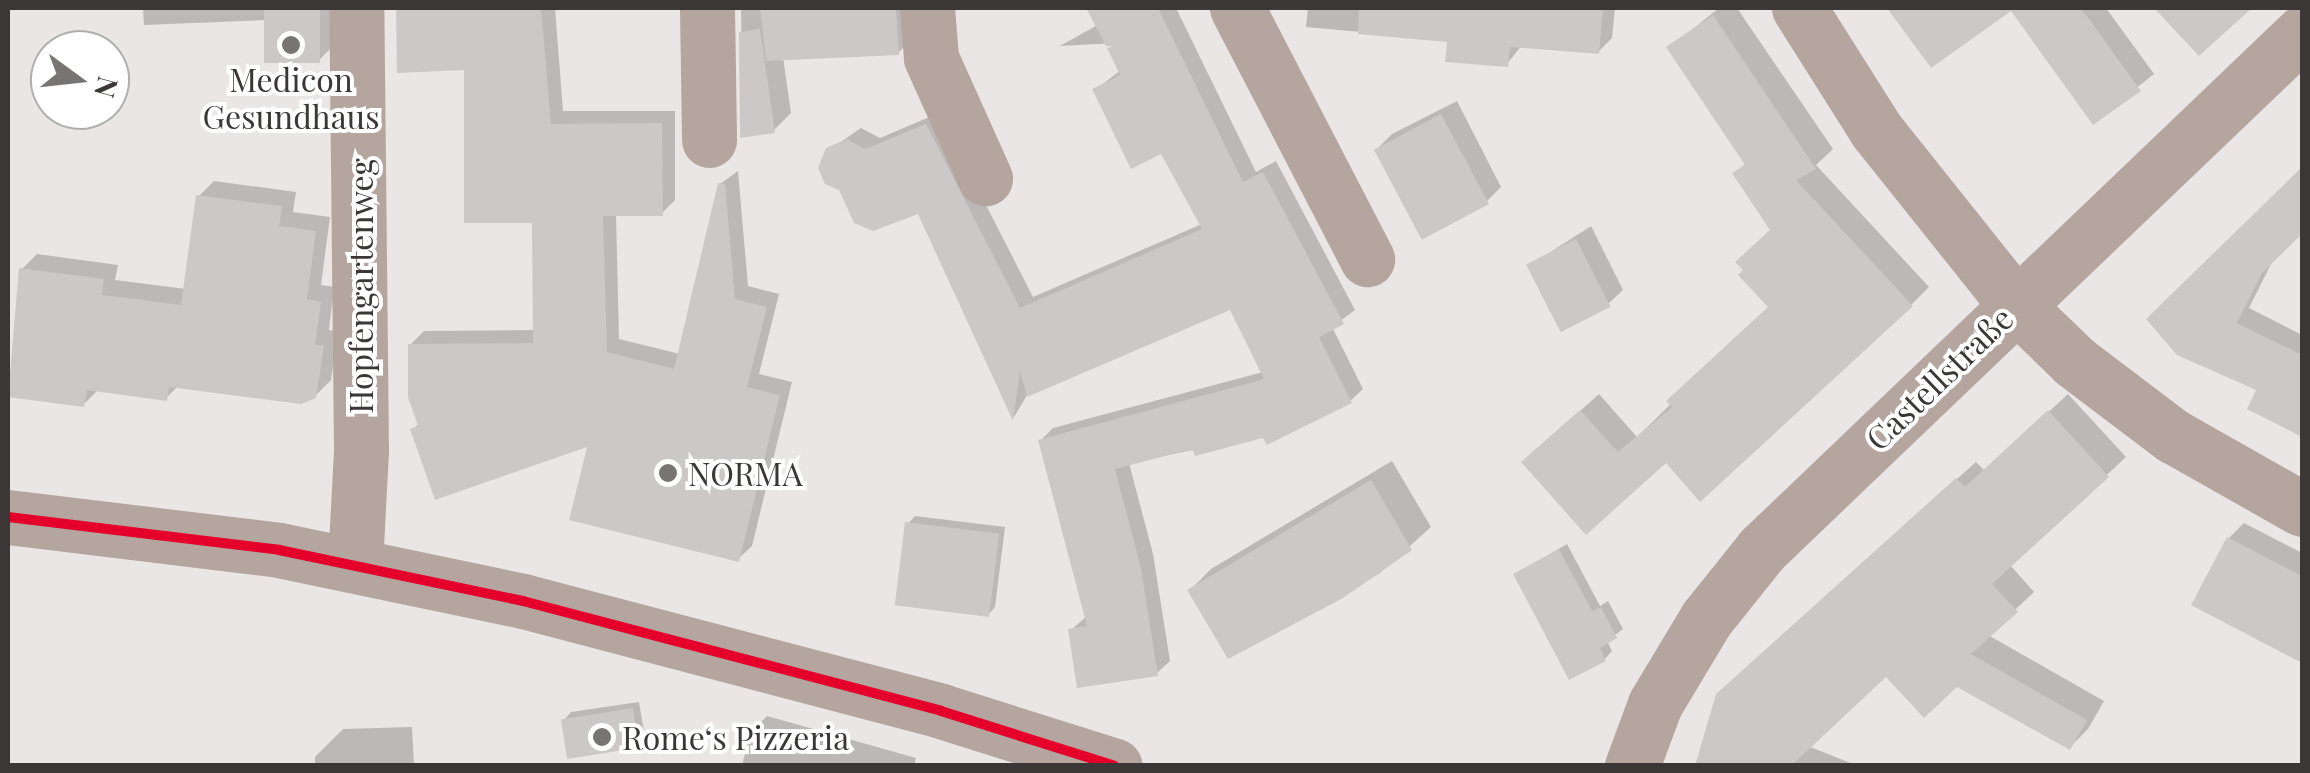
<!DOCTYPE html>
<html>
<head>
<meta charset="utf-8">
<style>
  body { margin:0 }
  #map { position:relative; width:2310px; height:773px; overflow:hidden; background:#eae6e5; font-family:"Playfair Display",serif }
  div>[style] { position:absolute }
  [style*='--x'] { left:calc(var(--x)*1px); top:calc(var(--y)*1px); width:calc(var(--w)*1px); rotate:calc(var(--a)*1deg) }
  .shadow>* { inset:0; background:#0003 }
  .building>* { inset:0; background:#cbc8c7; transform-origin:0 0 }
  .minor>* { height:55px; margin:-27.5px; padding:0 27.5px; transform-origin:27.5px; border-radius:27.5px; background:#b5a59f }
  .major>* { height:55px; margin:-27.5px; padding:0 27.5px; transform-origin:27.5px; border-radius:27.5px; background:#b4a69f }
  .bus-1>* { height:10px; margin:-5px; padding:0 5px; transform-origin:5px; border-radius:5px; background:#e4002b }
  .dots>* { width:28px; height:28px; translate:-50% -50%; box-sizing:border-box; border:5px solid #fff; border-radius:50% }
  span { translate:-50% -50%; white-space:nowrap; text-align:center; line-height:1.15; -webkit-text-stroke:8px #fff; paint-order:stroke }
  .poi-label { font-size:32px; color:#3a3736 }
  .left { translate:0 -50%; text-align:left }
  .street-label { font-size:32px; color:#3a3736 }
  .frame { position:absolute; inset:0; border:10px solid #3a3736; pointer-events:none }
  .north { position:absolute; left:30px; top:30px; width:100px; height:100px; box-sizing:border-box; background:#fff; border:2px solid #b0afaf; border-radius:50%; rotate:105deg; font-size:28px; font-weight:700; line-height:40px; text-align:center; color:#3a3736 }
  .north::after { content:''; display:block; margin:auto; width:35px; height:45px; background:#787473; clip-path:polygon(50% 0,100% 100%,50% 72%,0 100%) }
</style>
</head>
<body>
<div id="map">
  <div class="shadow">
    <i style="clip-path:polygon(143px 8px,339px 8px,338px 41px,318px 61px,266px 20px,144px 25px)"></i>
    <i style="clip-path:polygon(399px 8px,555px 8px,563px 111px,675px 111px,675px 200px,662px 213px,616px 213px,619px 339px,680px 354px,720px 184px,738px 171px,748px 286px,779px 294px,759px 374px,792px 382px,752px 546px,738px 559px,591px 443px,412px 430px,420px 423px,410px 345px,424px 331px,535px 330px,535px 220px,467px 68px,399px 71px)"></i>
    <i style="clip-path:polygon(741px 8px,914px 8px,916px 35px,898px 53px,783px 57px,791px 113px,773px 131px,743px 135px)"></i>
    <i style="clip-path:polygon(1128px 8px,1176px 8px,1256px 172px,1276px 161px,1355px 310px,1332px 327px,1363px 389px,1350px 401px,1265px 435px,1129px 463px,1153px 554px,1170px 661px,1157px 673px,1071px 630px,1087px 616px,1040px 441px,1053px 428px,1263px 372px,1231px 306px,1027px 395px,1014px 417px,919px 210px,829px 150px,861px 128px,880px 138px,939px 113px,1033px 297px,1202px 224px,1162px 151px,1095px 90px,1121px 70px,1116px 43px,1060px 46px)"></i>
    <i style="clip-path:polygon(1308px 8px,1615px 8px,1612px 38px,1598px 52px,1522px 45px,1507px 64px,1450px 40px,1306px 27px)"></i>
    <i style="clip-path:polygon(1719px 8px,1737px 8px,1833px 149px,1816px 165px,1929px 287px,1911px 305px,1666px 459px,1542px 445px,1599px 394px,1637px 437px,1771px 306px,1773px 229px,1735px 174px,1746px 163px,1669px 48px)"></i>
    <i style="clip-path:polygon(1891px 8px,2011px 8px,1932px 64px)"></i>
    <i style="clip-path:polygon(2012px 8px,2106px 8px,2154px 74px,2093px 122px)"></i>
    <i style="clip-path:polygon(1457px 101px,1501px 187px,1486px 202px,1377px 149px,1392px 134px)"></i>
    <i style="clip-path:polygon(2302px 168px,2302px 232px,2275px 256px,2249px 308px,2302px 335px,2302px 434px,2250px 408px,2260px 389px,2149px 319px)"></i>
    <i style="clip-path:polygon(214px 181px,296px 192px,293px 212px,330px 217px,321px 285px,334px 287px,329px 330px,338px 331px,331px 380px,315px 396px,179px 385px,166px 398px,99px 389px,83px 405px,8px 395px,22px 269px,37px 254px,118px 265px,115px 280px,186px 289px,199px 196px)"></i>
    <i style="clip-path:polygon(1591px 226px,1623px 290px,1608px 304px,1529px 266px)"></i>
    <i style="clip-path:polygon(2068px 394px,2126px 457px,2010px 565px,2034px 592px,1988px 635px,2104px 701px,2088px 729px,2070px 747px,1957px 684px,1886px 673px,1808px 746px,1858px 766px,1698px 766px,1737px 676px,1976px 462px,1985px 471px)"></i>
    <i style="clip-path:polygon(1392px 461px,1431px 527px,1380px 573px,1342px 596px,1190px 590px,1211px 569px)"></i>
    <i style="clip-path:polygon(915px 516px,1005px 527px,995px 607px,988px 615px,908px 524px)"></i>
    <i style="clip-path:polygon(2244px 523px,2302px 553px,2302px 660px,2195px 604px,2229px 538px)"></i>
    <i style="clip-path:polygon(1567px 544px,1600px 606px,1608px 601px,1623px 629px,1607px 641px,1612px 651px,1605px 659px,1516px 574px)"></i>
    <i style="clip-path:polygon(639px 702px,645px 738px,637px 746px,564px 720px,571px 712px)"></i>
    <i style="clip-path:polygon(767px 716px,916px 758px,914px 766px,742px 766px,750px 733px)"></i>
    <i style="clip-path:polygon(412px 727px,414px 766px,315px 766px,315px 757px,343px 729px)"></i>
  </div>
  <div class="building">
    <i style="left:264px;top:8px;width:56px;height:55px"></i>
    <i style="clip-path:polygon(396px 8px,541px 8px,551px 124px,662px 123px,663px 216px,603px 216px,607px 352px,674px 369px,718px 183px,725px 184px,735px 299px,767px 307px,747px 387px,780px 395px,739px 562px,569px 520px,587px 447px,435px 500px,410px 429px,418px 426px,408px 397px,408px 344px,533px 343px,532px 223px,464px 223px,464px 70px,397px 73px)"></i>
    <i style="clip-path:polygon(760px 8px,896px 8px,899px 55px,766px 61px)"></i>
    <i style="clip-path:polygon(1086px 8px,1158px 8px,1243px 182px,1263px 172px,1344px 324px,1319px 337px,1352px 403px,1267px 445px,1263px 438px,1195px 456px,1192px 449px,1115px 469px,1141px 568px,1158px 676px,1077px 688px,1068px 629px,1087px 626px,1038px 440px,1264px 379px,1230px 310px,1027px 397px,1020px 371px,1013px 421px,918px 214px,873px 231px,854px 223px,839px 190px,825px 184px,818px 168px,826px 148px,847px 139px,865px 149px,926px 124px,1020px 308px,1202px 229px,1161px 154px,1131px 169px,1092px 89px,1120px 75px,1107px 48px,1113px 46px,1106px 46px)"></i>
    <i style="clip-path:polygon(1359px 8px,1603px 8px,1599px 54px,1510px 47px,1508px 67px,1445px 62px,1447px 42px,1358px 34px)"></i>
    <i style="clip-path:polygon(1887px 8px,2081px 8px,2141px 91px,2093px 125px,2011px 11px,1931px 68px)"></i>
    <i style="clip-path:polygon(2154px 8px,2252px 8px,2199px 56px)"></i>
    <i style="clip-path:polygon(1713px 15px,1816px 169px,1796px 180px,1913px 306px,1700px 502px,1666px 463px,1586px 535px,1521px 462px,1580px 410px,1618px 452px,1672px 407px,1666px 401px,1768px 307px,1738px 275px,1743px 270px,1735px 262px,1770px 230px,1732px 173px,1745px 165px,1666px 47px)"></i>
    <i style="clip-path:polygon(760px 29px,775px 133px,740px 138px,739px 32px)"></i>
    <i style="left:1441px;top:114px;width:102px;height:76px;rotate:62deg"></i>
    <i style="clip-path:polygon(2302px 167px,2302px 234px,2262px 273px,2237px 323px,2302px 355px,2302px 437px,2247px 409px,2256px 390px,2177px 355px,2146px 319px)"></i>
    <i style="clip-path:polygon(196px 195px,282px 206px,279px 226px,316px 231px,307px 299px,321px 302px,315px 345px,324px 345px,316px 398px,301px 404px,169px 387px,167px 401px,87px 390px,84px 407px,8px 397px,19px 268px,104px 279px,102px 295px,181px 305px)"></i>
    <i style="left:1576px;top:239px;width:76px;height:56px;rotate:63deg"></i>
    <i style="clip-path:polygon(2048px 410px,2109px 477px,1992px 584px,2018px 612px,1971px 654px,2087px 720px,2070px 750px,1957px 687px,1924px 718px,1886px 677px,1791px 766px,1695px 766px,1716px 694px,1956px 478px,1965px 487px)"></i>
    <i style="clip-path:polygon(1371px 480px,1412px 550px,1343px 598px,1228px 659px,1187px 590px)"></i>
    <i style="left:905px;top:522px;width:95px;height:84px;rotate:7deg"></i>
    <i style="clip-path:polygon(2227px 537px,2302px 576px,2302px 663px,2191px 605px)"></i>
    <i style="clip-path:polygon(1559px 549px,1592px 611px,1601px 607px,1617px 638px,1600px 648px,1606px 661px,1569px 680px,1513px 574px)"></i>
    <i style="left:633px;top:708px;width:40px;height:73px;rotate:81deg"></i>
  </div>
  <div class="minor">
    <i style="--x:707;--y:8;--w:132;--a:89.1"></i>
    <i style="--x:927;--y:8;--w:50;--a:85.4"></i>
    <i style="--x:931;--y:58;--w:132;--a:65.8"></i>
    <i style="--x:1237;--y:8;--w:283;--a:62.6"></i>
    <i style="--x:1799;--y:8;--w:144;--a:57.7"></i>
    <i style="--x:1876;--y:130;--w:223;--a:51.4"></i>
    <i style="--x:2015;--y:304;--w:83;--a:44"></i>
    <i style="--x:2075;--y:362;--w:123;--a:37.1"></i>
    <i style="--x:2173;--y:436;--w:148;--a:29.5"></i>
    <i style="--x:355;--y:565;--w:114;--a:-87"></i>
    <i style="--x:361;--y:451;--w:443;--a:-90.6"></i>
    <i style="--x:1632;--y:766;--w:66;--a:-69.6"></i>
    <i style="--x:1655;--y:704;--w:99;--a:-59"></i>
    <i style="--x:1706;--y:619;--w:90;--a:-51.3"></i>
    <i style="--x:1762;--y:549;--w:747;--a:-43.7"></i>
  </div>
  <div class="major">
    <i style="--x:8;--y:517;--w:273;--a:6.9"></i>
    <i style="--x:279;--y:550;--w:249;--a:11.8"></i>
    <i style="--x:523;--y:601;--w:432;--a:14.7"></i>
    <i style="--x:941;--y:711;--w:182;--a:17.5"></i>
  </div>
  <div class="bus-1">
    <i style="--x:8;--y:517;--w:273;--a:6.9"></i>
    <i style="--x:279;--y:550;--w:249;--a:11.8"></i>
    <i style="--x:523;--y:601;--w:432;--a:14.7"></i>
    <i style="--x:941;--y:711;--w:182;--a:17.5"></i>
  </div>
  <div class="dots">
    <i style="left:291px;top:45px;background:#787473"></i>
    <i style="left:668px;top:473px;background:#787473"></i>
    <i style="left:602px;top:737px;background:#787473"></i>
  </div>
  <div class="poi-label">
    <span style="left:291px;top:98px">Medicon<br>Gesundhaus</span>
    <span class="left" style="left:688px;top:473px">NORMA</span>
    <span class="left" style="left:622px;top:737px">Rome‘s Pizzeria</span>
  </div>
  <div class="street-label">
    <span style="left:360px;top:286px;rotate:-90deg">Hopfengartenweg</span>
    <span style="left:1939px;top:378px;rotate:-44deg">Castellstraße</span>
  </div>
  <div class="frame"></div>
  <div class="north">N</div>
</div>
</body>
</html>
